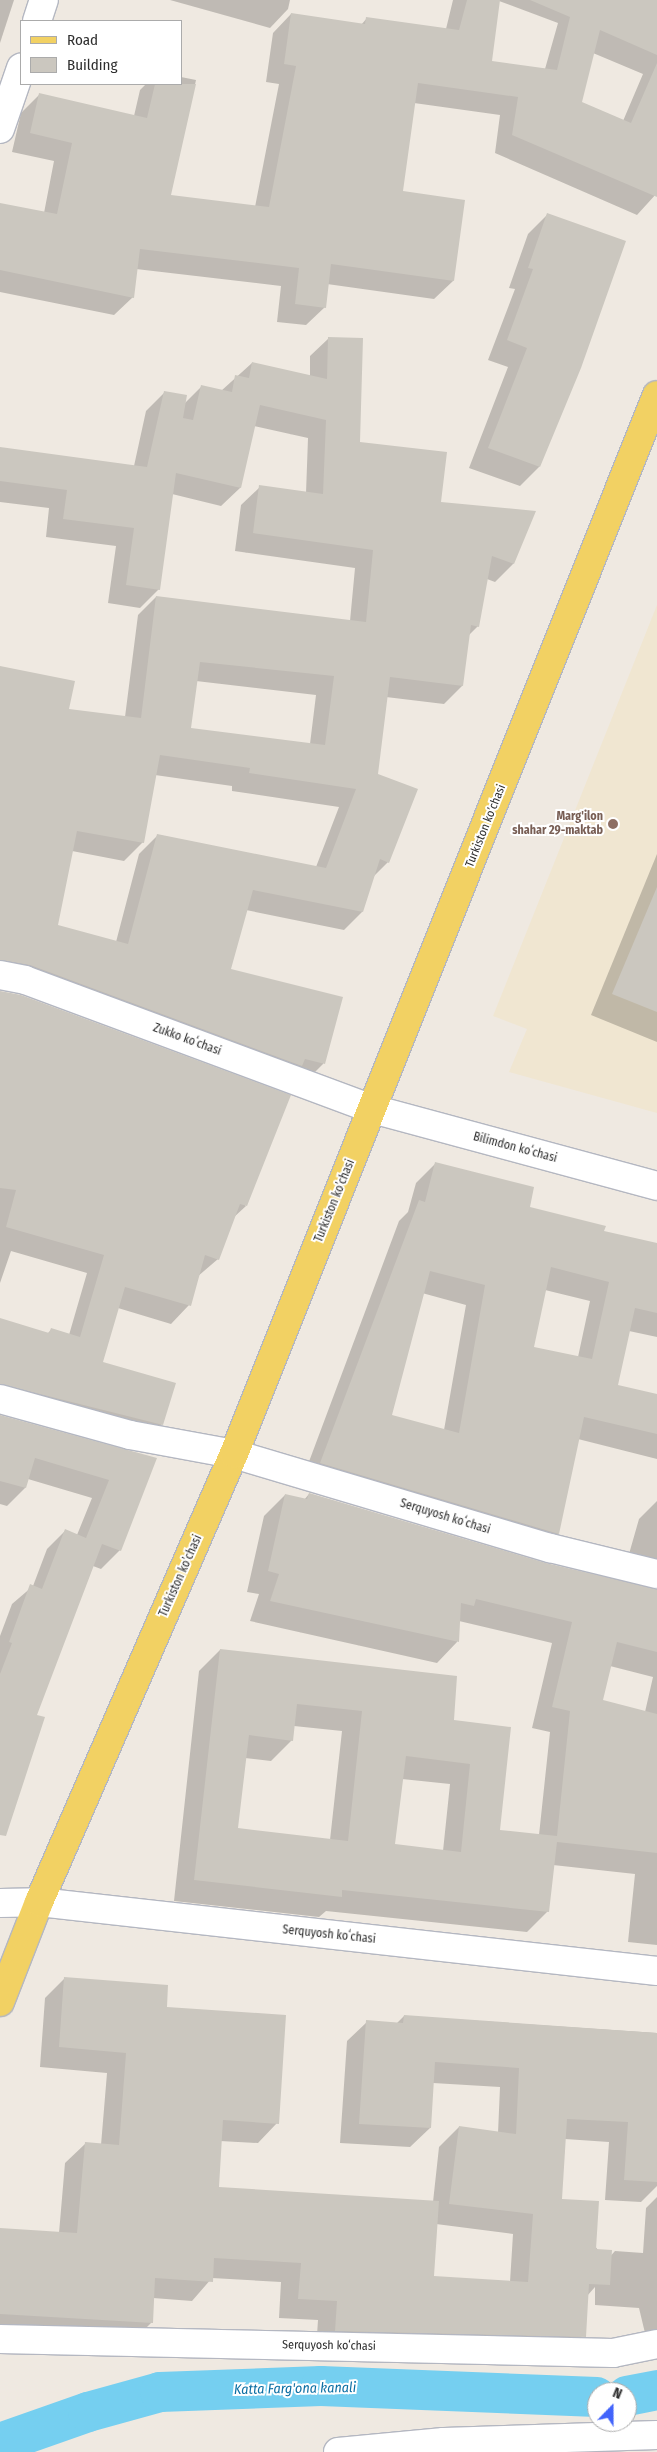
<!DOCTYPE html>
<html>
<head>
<meta charset="utf-8">
<style>
  body { margin:0 }
  #map { position:relative; width:657px; height:2452px; overflow:hidden; background:#efe9e1; font-family:"Fira Sans Condensed",sans-serif }
  div>[style] { position:absolute }
  [style*='--x'] { left:calc(var(--x)*1px); top:calc(var(--y)*1px); width:calc(var(--w)*1px); rotate:calc(var(--a)*1deg) }
  .education>* { inset:0; background:#f0e6d1 }
  .shadow>* { inset:0; background:#0003 }
  .canal>* { height:40px; margin:-20px; padding:0 20px; transform-origin:20px; border-radius:20px; background:#75cff0 }
  .building>* { inset:0; background:#cbc7bf }
  .roads { filter:drop-shadow(1px 0 #b4b7c1) drop-shadow(-1px 0 #b4b7c1) drop-shadow(0 1px #b4b7c1) drop-shadow(0 -1px #b4b7c1) }
  .minor>* { height:28px; margin:-14px; padding:0 14px; transform-origin:14px; border-radius:14px; background:#fff }
  .major>* { height:28px; margin:-14px; padding:0 14px; transform-origin:14px; border-radius:14px; background:#f2d163 }
  .dots>* { width:14px; height:14px; translate:-50% -50%; box-sizing:border-box; border:2px solid #fff; border-radius:50% }
  span { translate:-50% -50%; white-space:nowrap; text-align:center; line-height:1.15; -webkit-text-stroke:4px #fff; paint-order:stroke }
  .education-label { font-size:12px; color:#785e54; font-weight:700 }
  .right { translate:-100% -50%; text-align:right }
  .street-label { font-size:12px; color:#2e2e2e }
  .water-label { font-size:14px; color:#0d6fa3; font-style:italic }
  .legend { position:absolute; left:20px; top:20px; width:162px; height:65px; box-sizing:border-box; background:#fff; border:1px solid #ababab; margin:0; padding:6px 9px; list-style:none; font-size:15px; color:#2e2e2e }
  .legend li { display:flex; align-items:center; gap:10px; height:25px }
  .legend b { width:25px; border:1px solid #ababab }
  .north { position:absolute; left:587px; top:2382px; width:50px; height:50px; box-sizing:border-box; background:#fff; border:1px solid #ababab; border-radius:50%; rotate:22deg; font-size:14px; font-weight:700; line-height:20px; text-align:center; color:#2e2e2e }
  .north::after { content:''; display:block; margin:auto; width:18px; height:22px; background:#4264fb; clip-path:polygon(50% 0,100% 100%,50% 72%,0 100%) }
</style>
</head>
<body>
<div id="map">
  <div class="education">
    <i style="clip-path:polygon(657px 605px,657px 1113px,509px 1072px,527px 1029px,493px 1016px)"></i>
  </div>
  <div class="shadow">
    <i style="clip-path:polygon(0 0,14px 0,0 43px)"></i>
    <i style="clip-path:polygon(170px 0,290px 0,288px 9px,270px 28px)"></i>
    <i style="clip-path:polygon(evenodd,453px 0,657px 0,657px 193px,637px 215px,495px 153px,500px 115px,414px 103px,401px 192px,463px 201px,453px 281px,434px 299px,327px 284px,325px 307px,306px 325px,277px 322px,281px 286px,136px 269px,133px 297px,114px 315px,0 292px,0 204px,44px 213px,54px 161px,12px 152px,21px 113px,39px 95px,134px 116px,140px 90px,146px 84px,181px 84px,181px 77px,196px 80px,170px 196px,255px 207px,279px 84px,266px 82px,273px 33px,291px 14px,361px 25px,367px 18px,446px 29px,453px 0,499px 1px,558px 23px,545px 69px,490px 62px,499px 1px,453px 0,593px 53px,643px 74px,623px 121px,581px 103px,593px 53px)"></i>
    <i style="clip-path:polygon(548px 214px,539px 467px,520px 486px,469px 468px,508px 367px,488px 360px,515px 289px,509px 288px,528px 234px)"></i>
    <i style="clip-path:polygon(evenodd,329px 338px,359px 443px,440px 504px,534px 512px,513px 564px,495px 582px,487px 579px,478px 626px,468px 636px,462px 686px,444px 704px,386px 697px,376px 775px,388px 862px,373px 877px,362px 912px,344px 930px,246px 910px,230px 970px,342px 998px,323px 1064px,305px 1082px,0 981px,0 668px,68px 710px,125px 717px,138px 615px,156px 597px,350px 621px,355px 568px,235px 551px,241px 505px,260px 487px,306px 493px,308px 438px,254px 426px,240px 488px,221px 506px,172px 494px,159px 589px,140px 608px,108px 603px,116px 546px,46px 537px,49px 508px,0 502px,0 448px,134px 466px,146px 411px,165px 392px,184px 404px,201px 387px,221px 391px,252px 363px,310px 376px,310px 356px,329px 338px,196px 681px,316px 695px,310px 744px,190px 730px,196px 681px,329px 338px,155px 775px,232px 786px,232px 791px,339px 807px,316px 867px,158px 835px,139px 854px,116px 942px,57px 926px,72px 851px,124px 861px,143px 842px,155px 775px)"></i>
    <i style="clip-path:polygon(657px 854px,657px 1042px,591px 1015px)"></i>
    <i style="clip-path:polygon(0 992px,246px 1206px,233px 1218px,218px 1259px,197px 1277px,189px 1305px,171px 1324px,118px 1308px,102px 1363px,162px 1424px,144px 1443px,0 1406px,0 1319px,47px 1334px,51px 1330px,69px 1335px,87px 1273px,11px 1251px,0 1283px)"></i>
    <i style="clip-path:polygon(evenodd,436px 1163px,529px 1208px,603px 1232px,657px 1244px,657px 1337px,629px 1331px,617px 1386px,657px 1395px,657px 1459px,578px 1439px,558px 1534px,538px 1553px,301px 1483px,399px 1221px,408px 1212px,416px 1183px,436px 1163px,545px 1290px,590px 1301px,578px 1357px,533px 1348px,545px 1290px,436px 1163px,422px 1293px,466px 1305px,444px 1430px,391px 1416px,422px 1293px)"></i>
    <i style="clip-path:polygon(0 1416px,155px 1459px,120px 1550px,101px 1569px,93px 1566px,35px 1716px,0 1827px,0 1636px,12px 1604px,33px 1586px,47px 1549px,65px 1531px,77px 1535px,92px 1498px,28px 1479px,25px 1488px,7px 1506px,0 1504px)"></i>
    <i style="clip-path:polygon(evenodd,309px 1494px,546px 1564px,648px 1587px,640px 1580px,623px 1575px,639px 1519px,657px 1501px,657px 1945px,628px 1942px,635px 1874px,553px 1865px,548px 1911px,527px 1932px,326px 1911px,319px 1917px,174px 1901px,199px 1671px,220px 1650px,452px 1721px,498px 1831px,539px 1835px,550px 1732px,532px 1728px,552px 1643px,459px 1621px,457px 1642px,437px 1663px,250px 1621px,259px 1594px,247px 1592px,264px 1516px,285px 1495px,304px 1500px,309px 1494px,610px 1666px,653px 1677px,645px 1712px,602px 1701px,610px 1666px,309px 1494px,294px 1726px,342px 1731px,330px 1840px,237px 1829px,245px 1758px,271px 1761px,292px 1740px,294px 1726px,309px 1494px,402px 1779px,450px 1784px,443px 1851px,393px 1845px,402px 1779px)"></i>
    <i style="clip-path:polygon(evenodd,65px 1978px,165px 2009px,277px 2123px,258px 2143px,220px 2141px,217px 2188px,433px 2202px,439px 2147px,459px 2127px,498px 2133px,500px 2087px,433px 2083px,430px 2128px,410px 2147px,340px 2143px,347px 2041px,367px 2022px,397px 2023px,404px 2016px,657px 2033px,657px 2186px,641px 2202px,605px 2200px,609px 2142px,565px 2139px,561px 2200px,606px 2261px,615px 2251px,643px 2253px,646px 2208px,657px 2197px,657px 2353px,650px 2354px,639px 2308px,595px 2305px,595px 2287px,587px 2296px,582px 2336px,562px 2356px,316px 2350px,318px 2320px,279px 2318px,281px 2282px,212px 2278px,192px 2301px,153px 2298px,152px 2322px,132px 2342px,0 2334px,0 2229px,59px 2233px,65px 2163px,85px 2144px,101px 2145px,107px 2073px,40px 2067px,45px 1998px,65px 1978px,436px 2224px,513px 2234px,510px 2282px,433px 2277px,436px 2224px)"></i>
  </div>
  <div class="canal">
    <i style="--x:627;--y:2396;--w:31;--a:-11"></i>
    <i style="--x:0;--y:2443;--w:93;--a:-19.4"></i>
    <i style="--x:88;--y:2412;--w:75;--a:-15.5"></i>
    <i style="--x:160;--y:2392;--w:161;--a:-2.1"></i>
    <i style="--x:321;--y:2386;--w:276;--a:2.3"></i>
  </div>
  <div class="building">
    <i style="clip-path:polygon(467px 0,500px 0,492px 61px,557px 70px,570px 17px,530px 0,657px 0,657px 55px,600px 30px,582px 102px,631px 123px,657px 63px,657px 197px,512px 135px,518px 97px,418px 83px,403px 191px,465px 200px,454px 281px,331px 264px,326px 308px,295px 304px,299px 268px,140px 249px,134px 298px,0 270px,0 203px,57px 214px,72px 143px,30px 133px,39px 93px,147px 118px,155px 84px,196px 84px,171px 195px,269px 207px,296px 66px,284px 64px,291px 13px,365px 24px,366px 17px,459px 30px)"></i>
    <i style="clip-path:polygon(547px 213px,626px 241px,581px 368px,540px 467px,488px 448px,527px 348px,507px 340px,533px 269px,528px 268px)"></i>
    <i style="clip-path:polygon(evenodd,328px 337px,363px 338px,360px 442px,447px 452px,441px 502px,536px 511px,514px 564px,492px 556px,479px 627px,471px 625px,463px 686px,390px 677px,378px 774px,418px 789px,389px 863px,380px 859px,363px 912px,253px 890px,231px 969px,343px 997px,325px 1064px,305px 1059px,302px 1066px,30px 965px,0 960px,0 666px,75px 681px,69px 709px,141px 718px,156px 596px,366px 622px,373px 550px,253px 533px,259px 485px,323px 494px,326px 420px,260px 405px,241px 488px,176px 473px,160px 590px,126px 585px,134px 528px,63px 519px,67px 490px,0 481px,0 447px,147px 467px,164px 391px,187px 395px,183px 418px,193px 420px,201px 385px,232px 392px,235px 375px,249px 378px,252px 362px,327px 379px,328px 337px,200px 662px,334px 676px,325px 745px,191px 728px,200px 662px,328px 337px,160px 755px,250px 768px,249px 773px,356px 789px,326px 868px,157px 834px,128px 944px,58px 925px,77px 831px,144px 843px,160px 755px)"></i>
    <i style="clip-path:polygon(657px 887px,657px 1012px,612px 994px)"></i>
    <i style="clip-path:polygon(0 991px,21px 995px,291px 1095px,247px 1206px,240px 1204px,219px 1260px,205px 1255px,191px 1306px,125px 1287px,103px 1362px,176px 1383px,163px 1425px,0 1384px,0 1318px,49px 1333px,51px 1328px,80px 1337px,104px 1255px,6px 1227px,16px 1190px,0 1188px)"></i>
    <i style="clip-path:polygon(evenodd,435px 1162px,534px 1187px,530px 1207px,606px 1226px,604px 1231px,657px 1243px,657px 1313px,635px 1308px,618px 1385px,657px 1394px,657px 1434px,584px 1417px,559px 1534px,320px 1463px,419px 1200px,425px 1202px,435px 1162px,551px 1267px,609px 1282px,592px 1359px,534px 1347px,551px 1267px,435px 1162px,430px 1271px,485px 1285px,459px 1433px,392px 1415px,430px 1271px)"></i>
    <i style="clip-path:polygon(0 1415px,157px 1458px,121px 1551px,102px 1544px,37px 1715px,45px 1717px,6px 1836px,0 1835px,0 1674px,12px 1643px,9px 1642px,30px 1584px,42px 1589px,65px 1529px,86px 1538px,109px 1480px,35px 1458px,26px 1488px,0 1481px)"></i>
    <i style="clip-path:polygon(evenodd,309px 1493px,546px 1563px,657px 1589px,657px 1652px,617px 1642px,603px 1700px,657px 1714px,657px 1853px,557px 1842px,549px 1912px,342px 1890px,342px 1897px,194px 1880px,220px 1649px,457px 1676px,454px 1720px,511px 1727px,500px 1830px,557px 1836px,570px 1711px,552px 1707px,572px 1622px,476px 1599px,474px 1606px,461px 1603px,459px 1642px,270px 1601px,279px 1574px,268px 1571px,285px 1494px,307px 1499px,309px 1493px,297px 1704px,362px 1711px,348px 1841px,238px 1828px,249px 1735px,293px 1741px,297px 1704px,309px 1493px,406px 1756px,470px 1764px,461px 1852px,395px 1844px,406px 1756px)"></i>
    <i style="clip-path:polygon(64px 1977px,168px 1985px,167px 2007px,286px 2015px,279px 2124px,223px 2120px,219px 2187px,439px 2201px,434px 2276px,528px 2282px,533px 2214px,449px 2204px,459px 2126px,516px 2134px,519px 2068px,435px 2062px,431px 2128px,359px 2124px,366px 2020px,403px 2023px,404px 2015px,657px 2033px,657px 2182px,624px 2180px,628px 2122px,567px 2119px,562px 2199px,599px 2201px,596px 2249px,612px 2250px,610px 2285px,589px 2284px,586px 2337px,335px 2331px,337px 2301px,298px 2299px,301px 2263px,214px 2258px,213px 2282px,155px 2278px,153px 2323px,0 2314px,0 2228px,77px 2233px,85px 2142px,119px 2145px,126px 2053px,59px 2047px)"></i>
  </div>
  <div class="roads">
    <div class="minor">
      <i style="--x:37;--y:21;--w:22;--a:-72"></i>
      <i style="--x:0;--y:129;--w:65;--a:-71"></i>
      <i style="--x:0;--y:975;--w:25;--a:11"></i>
      <i style="--x:25;--y:980;--w:370;--a:20.4"></i>
      <i style="--x:372;--y:1109;--w:295;--a:15.1"></i>
      <i style="--x:0;--y:1399;--w:135;--a:15.5"></i>
      <i style="--x:130;--y:1435;--w:106;--a:10.4"></i>
      <i style="--x:234;--y:1454;--w:330;--a:16.6"></i>
      <i style="--x:550;--y:1548;--w:110;--a:13.7"></i>
      <i style="--x:0;--y:1903;--w:39;--a:-1"></i>
      <i style="--x:39;--y:1902;--w:622;--a:6.37"></i>
      <i style="--x:0;--y:2339;--w:613;--a:1.31"></i>
      <i style="--x:613;--y:2353;--w:45;--a:-11.6"></i>
      <i style="--x:444;--y:2442;--w:213;--a:-1.9"></i>
      <i style="--x:338;--y:2452;--w:106;--a:-5.4"></i>
      <i style="--x:444;--y:2442;--w:10;--a:96"></i>
    </div>
    <div class="major">
      <i style="--x:0;--y:2002;--w:107;--a:-68.7"></i>
      <i style="--x:39;--y:1902;--w:489;--a:-66.5"></i>
      <i style="--x:234;--y:1454;--w:1140;--a:-68.23"></i>
    </div>
  </div>
  <div class="dots">
    <i style="left:613px;top:824px;background:#8d6e63"></i>
  </div>
  <div class="education-label">
    <span class="right" style="left:603px;top:824px">Marg'ilon<br>shahar 29-maktab</span>
  </div>
  <div class="street-label">
    <span style="left:486px;top:826px;rotate:-68deg">Turkiston ko’chasi</span>
    <span style="left:187px;top:1040px;rotate:20deg">Zukko koʻchasi</span>
    <span style="left:515px;top:1148px;rotate:15deg">Bilimdon koʻchasi</span>
    <span style="left:335px;top:1201px;rotate:-68deg">Turkiston ko’chasi</span>
    <span style="left:445px;top:1517px;rotate:17deg">Serquyosh koʻchasi</span>
    <span style="left:181px;top:1576px;rotate:-66deg">Turkiston ko’chasi</span>
    <span style="left:329px;top:1935px;rotate:6deg">Serquyosh koʻchasi</span>
    <span style="left:329px;top:2346px;rotate:1deg">Serquyosh koʻchasi</span>
  </div>
  <div class="water-label">
    <span style="left:295px;top:2389px;rotate:-1deg">Katta Farg'ona kanali</span>
  </div>
  <ul class="legend">
  <li><b style="height:6px;background:#f2d163"></b>Road</li>
  <li><b style="height:14px;background:#cbc7bf"></b>Building</li>
  </ul>
  <div class="north">N</div>
</div>
</body>
</html>
